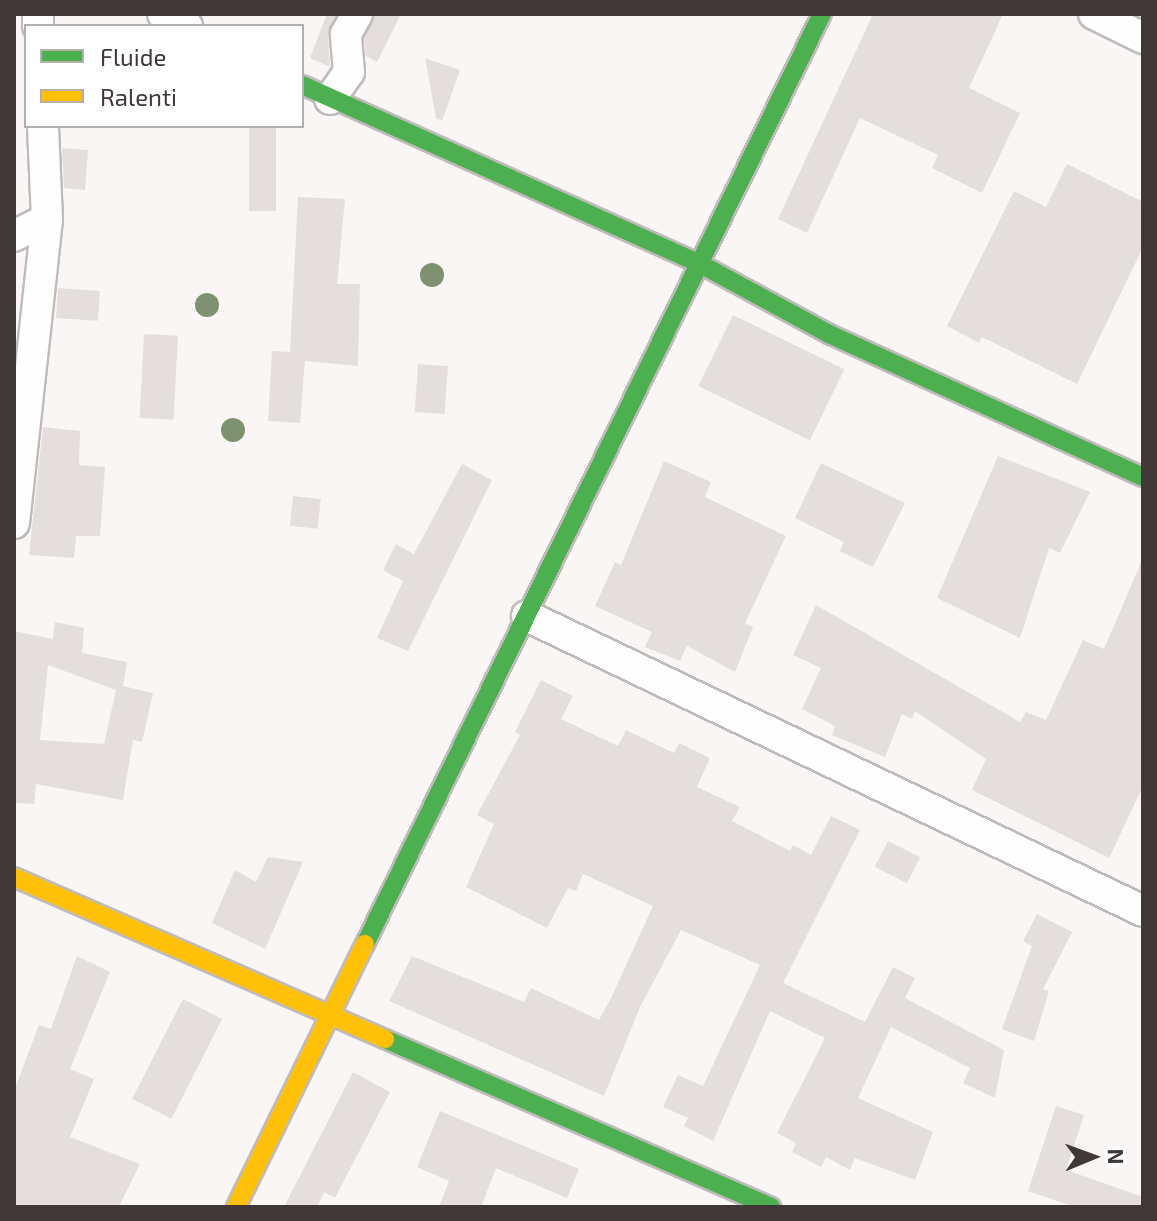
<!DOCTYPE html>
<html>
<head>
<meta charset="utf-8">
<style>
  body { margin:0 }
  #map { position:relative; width:1157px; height:1221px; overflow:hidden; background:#faf6f5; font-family:"Exo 2",sans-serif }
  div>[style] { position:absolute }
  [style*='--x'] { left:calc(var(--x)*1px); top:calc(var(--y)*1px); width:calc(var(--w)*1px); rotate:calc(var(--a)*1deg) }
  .building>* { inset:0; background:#e4dfdd; transform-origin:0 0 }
  .roads { filter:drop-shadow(2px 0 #c0bbba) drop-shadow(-2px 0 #c0bbba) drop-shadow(0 2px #c0bbba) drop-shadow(0 -2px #c0bbba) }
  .street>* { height:30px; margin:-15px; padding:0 15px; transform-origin:15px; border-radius:15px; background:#fefefe }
  .fast>* { height:18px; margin:-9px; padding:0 9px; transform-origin:9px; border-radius:9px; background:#4caf50 }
  .slow>* { height:18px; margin:-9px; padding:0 9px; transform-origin:9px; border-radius:9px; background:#ffc107 }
  .trees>* { width:24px; height:24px; margin:-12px; border-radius:50%; background:#7e9270 }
  span { translate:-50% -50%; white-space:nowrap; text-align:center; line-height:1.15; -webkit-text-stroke:8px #fff; paint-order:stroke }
  .frame { position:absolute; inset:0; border:16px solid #403836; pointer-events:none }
  .legend { position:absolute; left:24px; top:24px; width:280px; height:104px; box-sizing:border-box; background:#fff; border:2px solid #b3afaf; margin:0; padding:10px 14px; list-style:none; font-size:24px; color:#403836 }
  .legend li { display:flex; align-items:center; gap:16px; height:40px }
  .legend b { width:40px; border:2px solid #b3afaf }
  .north { position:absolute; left:1053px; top:1117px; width:80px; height:80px; -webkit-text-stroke:6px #fff; paint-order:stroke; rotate:89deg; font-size:22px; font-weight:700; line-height:32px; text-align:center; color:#403836 }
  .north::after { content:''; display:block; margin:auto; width:28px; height:36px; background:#403836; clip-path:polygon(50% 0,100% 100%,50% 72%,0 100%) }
</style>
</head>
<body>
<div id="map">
  <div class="building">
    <i style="clip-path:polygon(327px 14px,336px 14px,328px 35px,330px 67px,310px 58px)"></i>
    <i style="clip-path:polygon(375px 14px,401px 14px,377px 62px,366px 56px,364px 38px)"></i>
    <i style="clip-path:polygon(873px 14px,1003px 14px,969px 88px,1020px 113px,982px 193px,932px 168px,938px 155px,860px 118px,807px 233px,778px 219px)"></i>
    <i style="clip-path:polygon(425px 58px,460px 70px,442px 121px,436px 118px)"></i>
    <i style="left:249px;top:126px;width:27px;height:85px"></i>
    <i style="clip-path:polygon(62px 148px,88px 150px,85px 190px,64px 188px)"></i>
    <i style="clip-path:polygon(1067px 164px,1143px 202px,1143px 247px,1077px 384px,982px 337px,979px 343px,947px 326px,1014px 191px,1046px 207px)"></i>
    <i style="clip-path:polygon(298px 197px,345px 199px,337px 284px,360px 284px,358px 366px,305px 361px,300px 423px,268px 421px,272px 351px,290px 352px)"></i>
    <i style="left:58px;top:288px;width:42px;height:30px;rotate:4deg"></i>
    <i style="left:733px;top:315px;width:124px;height:79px;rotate:26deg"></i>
    <i style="left:144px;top:334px;width:34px;height:84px;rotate:3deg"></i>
    <i style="left:418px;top:364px;width:30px;height:48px;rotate:4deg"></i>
    <i style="clip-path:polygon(43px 427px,80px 431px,79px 465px,105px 467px,100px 536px,76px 536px,74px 558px,29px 555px)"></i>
    <i style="clip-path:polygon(998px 456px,1090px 492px,1060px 553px,1049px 548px,1020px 638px,937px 598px)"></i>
    <i style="clip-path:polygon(664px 461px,711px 482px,705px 497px,786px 536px,745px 623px,753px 627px,735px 672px,687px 646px,680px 661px,645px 647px,652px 632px,595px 606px,615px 562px,621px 565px)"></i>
    <i style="clip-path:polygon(821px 463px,905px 503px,873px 567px,840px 551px,844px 542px,795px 518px)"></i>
    <i style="clip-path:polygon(462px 464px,492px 480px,408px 651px,377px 638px,403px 581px,383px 570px,396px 544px,414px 554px)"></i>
    <i style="left:293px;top:496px;width:28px;height:30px;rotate:6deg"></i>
    <i style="clip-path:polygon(1143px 558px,1143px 786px,1109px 858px,972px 790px,986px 759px,915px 711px,912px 719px,902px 714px,885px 757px,832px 735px,835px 726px,802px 709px,821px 668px,793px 655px,816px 605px,1020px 722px,1026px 712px,1046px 720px,1083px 640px,1104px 649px)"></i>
    <i style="clip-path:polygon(evenodd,55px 622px,84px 628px,82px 653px,127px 662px,123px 686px,153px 693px,142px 742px,133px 740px,123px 800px,36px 784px,34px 804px,14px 803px,14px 631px,53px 639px,55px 622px,48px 665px,116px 690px,104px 744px,40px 740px,48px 665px)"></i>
    <i style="clip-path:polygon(541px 680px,573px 696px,561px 719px,618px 746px,626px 730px,674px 753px,679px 743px,710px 758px,697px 787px,740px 807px,732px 821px,790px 851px,793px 845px,811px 855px,831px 816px,860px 830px,783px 983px,865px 1022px,893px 967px,915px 978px,905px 998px,1004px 1050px,995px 1098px,963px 1083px,970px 1068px,891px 1027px,858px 1098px,933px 1132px,915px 1180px,855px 1158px,850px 1170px,826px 1157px,821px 1167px,792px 1152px,796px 1143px,777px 1133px,825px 1038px,770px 1011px,713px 1141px,684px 1126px,688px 1118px,663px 1107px,678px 1075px,703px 1086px,760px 965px,681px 930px,640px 1007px,604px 1096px,389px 1001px,412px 956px,524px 1002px,531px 988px,599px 1020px,612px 996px,653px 906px,583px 874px,576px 891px,568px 888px,547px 928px,466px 887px,494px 824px,477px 815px,520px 735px,515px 732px)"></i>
    <i style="left:888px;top:841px;width:36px;height:29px;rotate:27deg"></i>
    <i style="clip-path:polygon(268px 857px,303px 862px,265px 949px,212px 923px,235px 870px,256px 882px)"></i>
    <i style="clip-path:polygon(1037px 914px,1072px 932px,1043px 989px,1049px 991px,1034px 1041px,1002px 1029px,1032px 946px,1023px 941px)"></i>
    <i style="clip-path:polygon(77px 956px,110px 972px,70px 1069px,94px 1079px,70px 1137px,140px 1164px,119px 1207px,14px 1207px,14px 1091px,39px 1025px,51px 1029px)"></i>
    <i style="left:183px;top:999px;width:44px;height:112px;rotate:27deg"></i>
    <i style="clip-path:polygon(353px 1072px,390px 1092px,335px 1198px,324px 1192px,317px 1207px,284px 1207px)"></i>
    <i style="clip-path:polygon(1056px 1106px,1084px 1115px,1066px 1170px,1143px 1197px,1143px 1207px,1075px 1207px,1028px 1191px)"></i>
    <i style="clip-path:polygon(440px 1111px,579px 1169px,567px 1198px,496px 1168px,481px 1207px,439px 1207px,449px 1181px,417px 1167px)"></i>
  </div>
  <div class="roads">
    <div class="street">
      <i style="--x:38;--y:14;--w:12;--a:90"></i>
      <i style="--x:163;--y:14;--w:27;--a:27"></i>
      <i style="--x:1094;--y:14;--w:55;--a:26.1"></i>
      <i style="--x:330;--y:99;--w:33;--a:-55"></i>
      <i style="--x:349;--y:72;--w:38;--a:-95"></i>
      <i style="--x:346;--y:34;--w:23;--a:-61"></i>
      <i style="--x:14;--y:236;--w:37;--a:-27"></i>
      <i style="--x:14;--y:523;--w:306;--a:-83.8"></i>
      <i style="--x:47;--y:219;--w:93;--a:-92.5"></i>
      <i style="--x:527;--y:616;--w:683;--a:25.59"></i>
    </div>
    <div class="fast">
      <i style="--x:302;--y:85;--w:439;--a:24.2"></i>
      <i style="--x:702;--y:265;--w:145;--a:28.5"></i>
      <i style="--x:829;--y:334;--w:345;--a:24.5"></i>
      <i style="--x:365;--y:944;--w:1036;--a:-63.83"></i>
      <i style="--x:385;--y:1039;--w:421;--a:23.5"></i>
    </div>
    <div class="slow">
      <i style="--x:14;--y:877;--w:405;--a:23.6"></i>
      <i style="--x:236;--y:1207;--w:293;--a:-63.9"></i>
    </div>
  </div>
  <div class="trees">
    <i style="left:432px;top:275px"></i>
    <i style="left:207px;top:305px"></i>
    <i style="left:233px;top:430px"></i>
  </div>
  <div class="frame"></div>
  <ul class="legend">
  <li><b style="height:10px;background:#4caf50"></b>Fluide</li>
  <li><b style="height:10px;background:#ffc107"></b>Ralenti</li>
  </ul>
  <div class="north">N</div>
</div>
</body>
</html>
